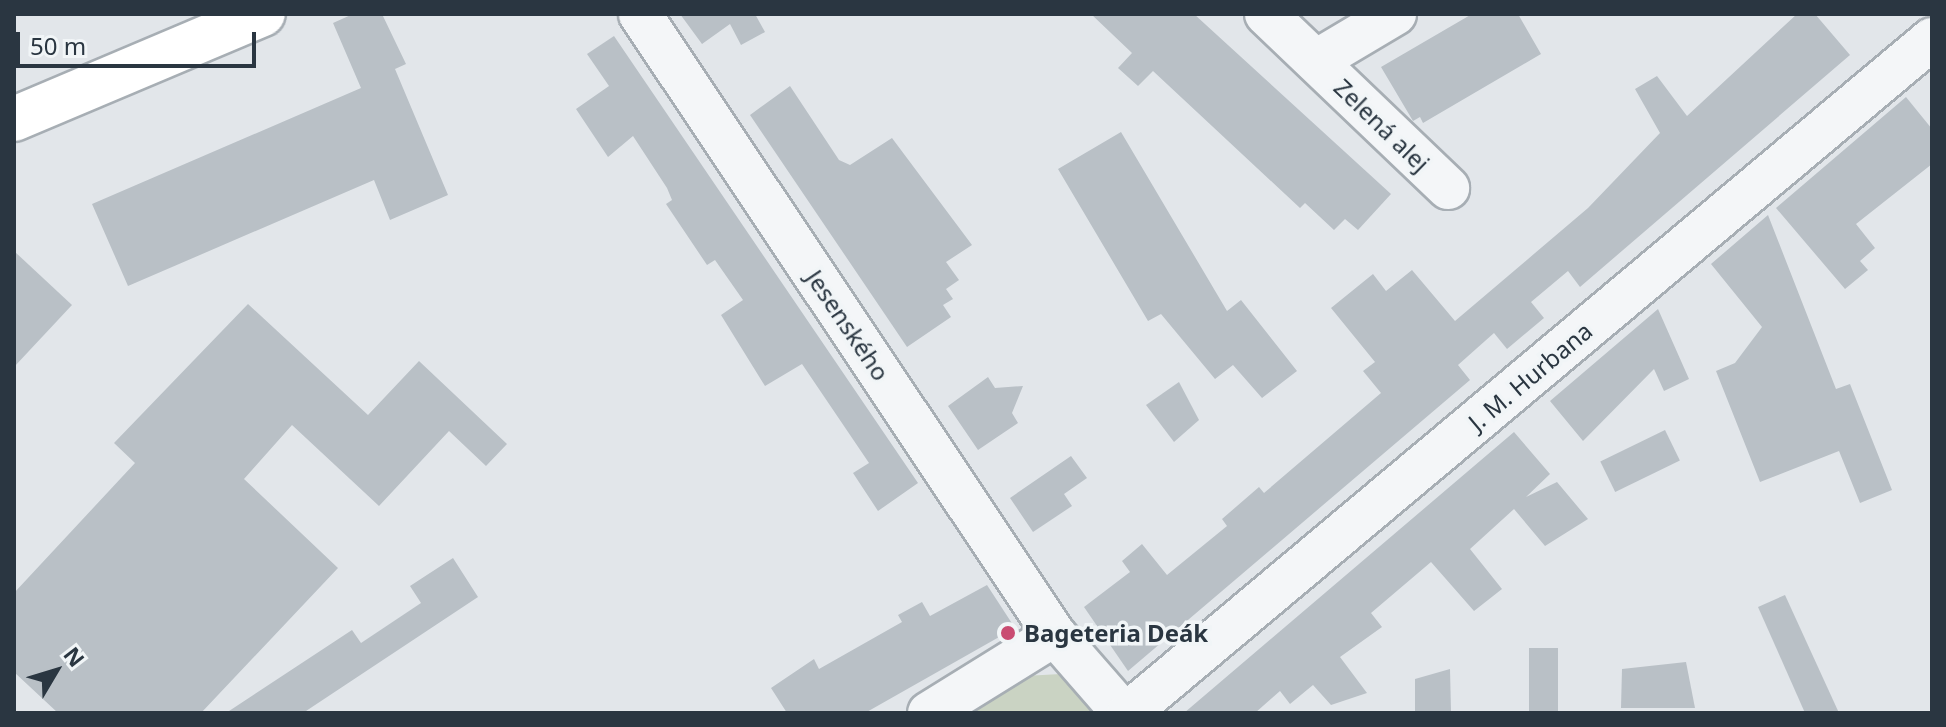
<!DOCTYPE html>
<html>
<head>
<meta charset="utf-8">
<style>
  body { margin:0 }
  #map { position:relative; width:1946px; height:727px; overflow:hidden; background:#e2e6ea; font-family:"Noto Sans",sans-serif }
  div>[style] { position:absolute }
  [style*='--x'] { left:calc(var(--x)*1px); top:calc(var(--y)*1px); width:calc(var(--w)*1px); rotate:calc(var(--a)*1deg) }
  .green>* { inset:0; background:#cad3c3 }
  .building>* { inset:0; background:#b9c0c6; transform-origin:0 0 }
  .roads { filter:drop-shadow(2px 0 #a7aeb4) drop-shadow(-2px 0 #a7aeb4) drop-shadow(0 2px #a7aeb4) drop-shadow(0 -2px #a7aeb4) }
  .minor>* { height:42px; margin:-21px; padding:0 21px; transform-origin:21px; border-radius:21px; background:#f4f6f8 }
  .major>* { height:44px; margin:-22px; padding:0 22px; transform-origin:22px; border-radius:22px; background:#fff }
  .dots>* { width:22px; height:22px; translate:-50% -50%; box-sizing:border-box; border:4px solid #f1f5f7; border-radius:50% }
  span { translate:-50% -50%; white-space:nowrap; text-align:center; line-height:1.15; -webkit-text-stroke:7px #f1f5f7; paint-order:stroke }
  .street-label { font-size:24px; color:#2a3641 }
  .poi-label { font-size:24px; color:#2a3641; font-weight:700 }
  .left { translate:0 -50%; text-align:left }
  .frame { position:absolute; inset:0; border:16px solid #2a3641; pointer-events:none }
  .north { position:absolute; left:16px; top:631px; width:80px; height:80px; -webkit-text-stroke:6px #f1f5f7; paint-order:stroke; rotate:52deg; font-size:22px; font-weight:700; line-height:32px; text-align:center; color:#2a3641 }
  .north::after { content:''; display:block; margin:auto; width:28px; height:36px; background:#2a3641; clip-path:polygon(50% 0,100% 100%,50% 72%,0 100%) }
  .scale { position:absolute; left:16px; top:32px; width:240px; height:36px; box-sizing:border-box; border:4px solid #2a3641; border-top:0; padding-left:10px; font-size:24px; line-height:28px; white-space:nowrap; color:#2a3641; -webkit-text-stroke:6px #f1f5f7; paint-order:stroke }
</style>
</head>
<body>
<div id="map">
  <div class="green">
    <i style="clip-path:polygon(1061px 674px,1095px 713px,960px 713px,1024px 676px)"></i>
  </div>
  <div class="building">
    <i style="clip-path:polygon(353px 14px,382px 14px,406px 64px,395px 69px,448px 195px,390px 220px,374px 180px,128px 286px,92px 204px,361px 88px,333px 23px)"></i>
    <i style="clip-path:polygon(680px 14px,755px 14px,765px 32px,741px 45px,730px 24px,702px 44px)"></i>
    <i style="clip-path:polygon(1091px 14px,1194px 14px,1391px 194px,1358px 230px,1345px 219px,1334px 230px,1305px 203px,1300px 208px,1153px 71px,1138px 86px,1118px 68px,1132px 53px)"></i>
    <i style="clip-path:polygon(1472px 14px,1518px 14px,1541px 54px,1423px 123px,1420px 117px,1413px 121px,1381px 67px)"></i>
    <i style="clip-path:polygon(1797px 14px,1815px 14px,1850px 55px,1580px 287px,1568px 271px,1531px 302px,1544px 318px,1507px 349px,1494px 333px,1458px 365px,1470px 380px,1128px 671px,1084px 607px,1130px 572px,1122px 561px,1142px 544px,1167px 575px,1227px 526px,1222px 519px,1259px 487px,1264px 493px,1381px 393px,1363px 371px,1375px 362px,1331px 308px,1373px 274px,1386px 291px,1412px 270px,1455px 321px,1588px 208px,1660px 133px,1635px 89px,1657px 76px,1687px 116px)"></i>
    <i style="clip-path:polygon(614px 36px,918px 483px,878px 511px,853px 473px,869px 463px,802px 364px,765px 386px,721px 315px,743px 300px,715px 260px,707px 265px,666px 204px,672px 200px,667px 188px,633px 136px,608px 157px,576px 109px,609px 86px,587px 54px)"></i>
    <i style="clip-path:polygon(790px 86px,839px 160px,850px 165px,892px 138px,972px 245px,946px 262px,959px 280px,946px 289px,953px 299px,943px 305px,951px 317px,907px 347px,750px 115px)"></i>
    <i style="clip-path:polygon(1906px 97px,1932px 129px,1932px 164px,1856px 224px,1875px 248px,1860px 261px,1868px 270px,1845px 289px,1776px 208px)"></i>
    <i style="clip-path:polygon(1121px 132px,1227px 311px,1241px 300px,1297px 371px,1262px 398px,1233px 365px,1215px 379px,1161px 314px,1148px 321px,1058px 169px)"></i>
    <i style="clip-path:polygon(1768px 215px,1836px 389px,1850px 384px,1892px 490px,1860px 503px,1839px 451px,1760px 482px,1716px 371px,1735px 363px,1762px 327px,1711px 264px)"></i>
    <i style="clip-path:polygon(14px 251px,72px 305px,14px 367px)"></i>
    <i style="clip-path:polygon(248px 304px,368px 415px,419px 361px,507px 444px,486px 466px,449px 431px,379px 506px,292px 425px,244px 479px,338px 568px,201px 713px,58px 713px,14px 672px,14px 593px,135px 463px,114px 443px)"></i>
    <i style="clip-path:polygon(1658px 309px,1689px 379px,1664px 391px,1654px 369px,1583px 441px,1550px 401px)"></i>
    <i style="clip-path:polygon(988px 377px,995px 388px,1023px 386px,1012px 413px,1018px 423px,978px 450px,948px 406px)"></i>
    <i style="clip-path:polygon(1179px 382px,1199px 420px,1174px 442px,1146px 405px)"></i>
    <i style="left:1665px;top:430px;width:34px;height:72px;rotate:64deg"></i>
    <i style="clip-path:polygon(1514px 432px,1550px 474px,1526px 497px,1557px 482px,1588px 519px,1545px 546px,1514px 509px,1470px 549px,1502px 589px,1474px 611px,1431px 562px,1371px 613px,1382px 627px,1340px 657px,1367px 693px,1331px 705px,1313px 685px,1290px 704px,1280px 691px,1255px 713px,1184px 713px)"></i>
    <i style="clip-path:polygon(1071px 456px,1087px 478px,1064px 494px,1072px 506px,1033px 532px,1010px 498px)"></i>
    <i style="clip-path:polygon(453px 558px,478px 597px,303px 713px,226px 713px,352px 630px,361px 643px,421px 603px,410px 586px)"></i>
    <i style="clip-path:polygon(987px 585px,1015px 628px,865px 713px,787px 713px,771px 688px,814px 659px,819px 669px,902px 622px,898px 615px,922px 602px,930px 616px)"></i>
    <i style="clip-path:polygon(1785px 595px,1839px 713px,1805px 713px,1758px 607px)"></i>
    <i style="left:1529px;top:648px;width:29px;height:65px"></i>
    <i style="clip-path:polygon(1686px 662px,1695px 708px,1621px 708px,1622px 669px)"></i>
    <i style="clip-path:polygon(1450px 669px,1451px 712px,1415px 711px,1415px 679px)"></i>
  </div>
  <div class="roads">
    <div class="minor">
      <i style="--x:640;--y:14;--w:747;--a:56.25"></i>
      <i style="--x:1266;--y:14;--w:252;--a:43.7"></i>
      <i style="--x:1316;--y:61;--w:92;--a:-30.7"></i>
      <i style="--x:929;--y:713;--w:148;--a:-31.8"></i>
      <i style="--x:1055;--y:635;--w:103;--a:48.9"></i>
      <i style="--x:1128;--y:713;--w:1049;--a:-39.97"></i>
    </div>
    <div class="major">
      <i style="--x:14;--y:119;--w:270;--a:-22.9"></i>
    </div>
  </div>
  <div class="dots">
    <i style="left:1008px;top:633px;background:#c94c72"></i>
  </div>
  <div class="street-label">
    <span style="left:1382px;top:125px;rotate:44deg">Zelená alej</span>
    <span style="left:848px;top:325px;rotate:56deg">Jesenského</span>
    <span style="left:1530px;top:376px;rotate:-40deg">J. M. Hurbana</span>
  </div>
  <div class="poi-label">
    <span class="left" style="left:1024px;top:633px">Bageteria Deák</span>
  </div>
  <div class="frame"></div>
  <div class="north">N</div>
  <div class="scale">50 m</div>
</div>
</body>
</html>
